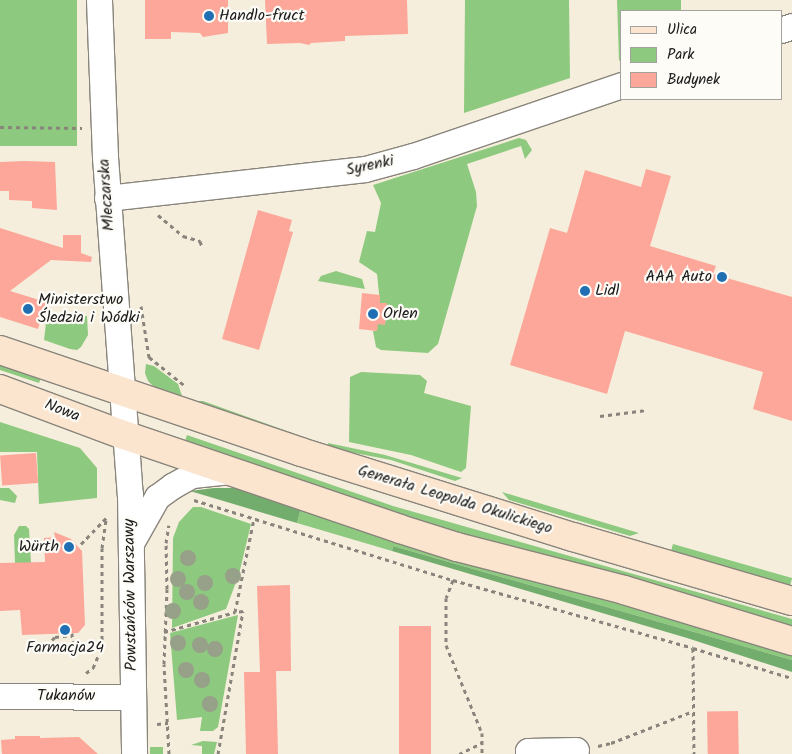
<!DOCTYPE html>
<html>
<head>
<meta charset="utf-8">
<style>
  body { margin:0 }
  #map { position:relative; width:792px; height:754px; overflow:hidden; background:#f6eedc; font-family:Kalam,sans-serif }
  div>[style] { position:absolute }
  [style*='--x'] { left:calc(var(--x)*1px); top:calc(var(--y)*1px); width:calc(var(--w)*1px); rotate:calc(var(--a)*1deg) }
  .green>* { inset:0; background:#8dc97e; transform-origin:0 0 }
  .forest>* { inset:0; background:#72ad6d }
  .building>* { inset:0; background:#fca799; transform-origin:0 0 }
  .path>* { height:3px; margin-top:-1.5px; transform-origin:0; background:repeating-linear-gradient(90deg,#89857c 0 4px,transparent 0 8px) }
  .roads { filter:drop-shadow(1px 0 #89857c) drop-shadow(-1px 0 #89857c) drop-shadow(0 1px #89857c) drop-shadow(0 -1px #89857c) }
  .minor>* { height:25px; margin:-12.5px; padding:0 12.5px; transform-origin:12.5px; border-radius:12.5px; background:#fff }
  .secondary>* { height:28px; margin:-14px; padding:0 14px; transform-origin:14px; border-radius:14px; background:#fbe5cf }
  .trees>* { width:16px; height:16px; margin:-8px; border-radius:50%; background:#97a088 }
  .dots>* { width:14px; height:14px; translate:-50% -50%; box-sizing:border-box; border:2px solid #fdfcf7; border-radius:50% }
  span { translate:-50% -50%; white-space:nowrap; text-align:center; line-height:1.15; -webkit-text-stroke:4.5px #fdfcf7; paint-order:stroke }
  .poi-label { font-size:16px; color:#1c1c1c }
  .left { translate:0 -50%; text-align:left }
  .right { translate:-100% -50%; text-align:right }
  .street-label { font-size:16px; color:#1c1c1c }
  .legend { position:absolute; left:620px; top:10px; width:162px; height:90px; box-sizing:border-box; background:#fdfcf7; border:1px solid #a3a29f; margin:0; padding:6px 9px; list-style:none; font-size:15px; color:#1c1c1c }
  .legend li { display:flex; align-items:center; gap:10px; height:25px }
  .legend b { width:25px; border:1px solid #a3a29f }
</style>
</head>
<body>
<div id="map">
  <div class="green">
    <i style="left:0;top:0;width:77px;height:146px"></i>
    <i style="clip-path:polygon(465px 0,569px 0,570px 78px,464px 113px)"></i>
    <i style="clip-path:polygon(617px 0,681px 0,681px 11px,621px 11px,621px 60px,619px 61px)"></i>
    <i style="clip-path:polygon(519px 138px,526px 140px,532px 150px,525px 159px,521px 146px,467px 164px,476px 192px,477px 206px,438px 344px,428px 353px,381px 350px,376px 347px,373px 331px,377px 331px,377px 324px,385px 324px,387px 304px,380px 303px,377px 274px,359px 262px,367px 231px,375px 232px,381px 203px,373px 185px)"></i>
    <i style="clip-path:polygon(336px 271px,362px 279px,365px 289px,318px 281px,321px 276px)"></i>
    <i style="clip-path:polygon(71px 316px,87px 316px,88px 335px,81px 347px,77px 350px,70px 349px,44px 340px,46px 323px,70px 324px)"></i>
    <i style="clip-path:polygon(0 360px,42px 375px,39px 383px,0 370px)"></i>
    <i style="clip-path:polygon(146px 364px,154px 366px,178px 384px,183px 399px,155px 388px,148px 381px,145px 373px)"></i>
    <i style="clip-path:polygon(361px 372px,420px 375px,427px 381px,424px 393px,471px 406px,466px 468px,461px 472px,411px 455px,349px 442px,350px 377px)"></i>
    <i style="clip-path:polygon(198px 401px,203px 401px,298px 435px,294px 435px,199px 404px)"></i>
    <i style="clip-path:polygon(0 422px,80px 448px,97px 468px,97px 498px,39px 504px,37px 452px,0 452px)"></i>
    <i style="clip-path:polygon(187px 435px,393px 506px,792px 619px,792px 628px,386px 513px,184px 444px)"></i>
    <i style="clip-path:polygon(328px 443px,385px 455px,462px 478px,455px 481px,391px 460px,339px 450px,328px 446px)"></i>
    <i style="clip-path:polygon(0 488px,9px 488px,17px 496px,15px 503px,0 500px)"></i>
    <i style="clip-path:polygon(502px 492px,639px 533px,630px 536px,509px 500px)"></i>
    <i style="clip-path:polygon(193px 507px,201px 507px,251px 524px,239px 574px,226px 609px,172px 628px,173px 538px,179px 522px)"></i>
    <i style="clip-path:polygon(301px 508px,485px 564px,792px 652px,792px 660px,393px 546px,392px 551px,297px 523px)"></i>
    <i style="clip-path:polygon(19px 526px,26px 526px,29px 529px,31px 563px,15px 563px,14px 535px)"></i>
    <i style="left:673px;top:544px;width:124px;height:8px;rotate:16deg"></i>
    <i style="clip-path:polygon(238px 615px,218px 727px,213px 731px,200px 731px,202px 717px,177px 720px,170px 633px)"></i>
    <i style="clip-path:polygon(203px 741px,217px 742px,214px 754px,202px 754px,202px 746px,191px 745px)"></i>
    <i style="left:150px;top:747px;width:13px;height:7px"></i>
  </div>
  <div class="forest">
    <i style="clip-path:polygon(214px 488px,235px 488px,301px 508px,297px 523px,190px 491px)"></i>
    <i style="clip-path:polygon(393px 546px,792px 660px,792px 672px,687px 638px,392px 551px)"></i>
  </div>
  <div class="building">
    <i style="clip-path:polygon(145px 0,228px 0,228px 33px,203px 37px,200px 33px,171px 32px,171px 39px,145px 39px)"></i>
    <i style="clip-path:polygon(265px 0,407px 0,408px 34px,345px 36px,345px 41px,311px 43px,309px 45px,300px 43px,267px 44px)"></i>
    <i style="clip-path:polygon(24px 161px,55px 162px,57px 210px,32px 208px,32px 201px,9px 200px,9px 191px,0 191px,0 162px)"></i>
    <i style="clip-path:polygon(646px 169px,671px 176px,650px 246px,716px 266px,713px 274px,792px 297px,792px 421px,753px 409px,763px 372px,625px 331px,607px 394px,510px 365px,550px 228px,567px 233px,585px 170px,641px 187px)"></i>
    <i style="clip-path:polygon(258px 210px,292px 220px,289px 231px,293px 232px,259px 350px,222px 339px)"></i>
    <i style="clip-path:polygon(0 228px,63px 248px,63px 235px,81px 235px,81px 253px,92px 257px,91px 262px,51px 260px,10px 291px,46px 302px,38px 329px,0 317px)"></i>
    <i style="clip-path:polygon(362px 293px,380px 295px,380px 303px,387px 303px,385px 325px,378px 324px,377px 331px,359px 329px)"></i>
    <i style="left:36px;top:453px;width:30px;height:36px;rotate:86deg"></i>
    <i style="clip-path:polygon(54px 532px,71px 539px,82px 551px,85px 625px,78px 633px,22px 635px,20px 610px,0 611px,0 563px,45px 562px,44px 538px,55px 537px)"></i>
    <i style="clip-path:polygon(290px 585px,291px 671px,276px 671px,278px 754px,246px 754px,244px 672px,260px 672px,257px 586px)"></i>
    <i style="left:399px;top:626px;width:32px;height:128px"></i>
    <i style="left:738px;top:711px;width:43px;height:31px;rotate:89deg"></i>
    <i style="clip-path:polygon(15px 736px,40px 736px,40px 738px,79px 737px,98px 754px,2px 754px,1px 740px,15px 739px)"></i>
  </div>
  <div class="path">
    <i style="--x:0;--y:127;--w:82;--a:0.7"></i>
    <i style="--x:158;--y:215;--w:33;--a:40"></i>
    <i style="--x:183;--y:236;--w:18;--a:16"></i>
    <i style="--x:200;--y:241;--w:6;--a:72"></i>
    <i style="--x:141;--y:306;--w:52;--a:81.1"></i>
    <i style="--x:149;--y:357;--w:45;--a:38.7"></i>
    <i style="--x:600;--y:416;--w:47;--a:-7.3"></i>
    <i style="--x:194;--y:500;--w:271;--a:17.2"></i>
    <i style="--x:453;--y:580;--w:249;--a:15.8"></i>
    <i style="--x:693;--y:648;--w:103;--a:16.9"></i>
    <i style="--x:81;--y:544;--w:37;--a:-46"></i>
    <i style="--x:453;--y:580;--w:19;--a:111"></i>
    <i style="--x:446;--y:598;--w:47;--a:90"></i>
    <i style="--x:446;--y:645;--w:95;--a:67.8"></i>
    <i style="--x:482;--y:733;--w:21;--a:90"></i>
    <i style="--x:164;--y:632;--w:74;--a:-15.7"></i>
    <i style="--x:235;--y:612;--w:95;--a:-78.5"></i>
    <i style="--x:72;--y:633;--w:18;--a:87"></i>
    <i style="--x:73;--y:651;--w:19;--a:-174"></i>
    <i style="--x:54;--y:649;--w:4;--a:-124"></i>
    <i style="--x:52;--y:646;--w:6;--a:-90"></i>
    <i style="--x:52;--y:640;--w:4;--a:-45"></i>
    <i style="--x:55;--y:637;--w:17;--a:-7"></i>
    <i style="--x:693;--y:648;--w:106;--a:89.5"></i>
    <i style="--x:86;--y:673;--w:9;--a:-36"></i>
    <i style="--x:93;--y:668;--w:23;--a:-67"></i>
    <i style="--x:102;--y:647;--w:99;--a:-90"></i>
    <i style="--x:102;--y:548;--w:28;--a:-82"></i>
    <i style="--x:157;--y:724;--w:11;--a:-5"></i>
    <i style="--x:598;--y:746;--w:13;--a:-13"></i>
    <i style="--x:611;--y:743;--w:88;--a:-21.3"></i>
    <i style="--x:169;--y:754;--w:90;--a:-93.2"></i>
    <i style="--x:164;--y:664;--w:75;--a:-87.7"></i>
    <i style="--x:167;--y:589;--w:46;--a:-91.2"></i>
    <i style="--x:166;--y:543;--w:18;--a:-81"></i>
    <i style="--x:218;--y:754;--w:145;--a:-80.1"></i>
    <i style="--x:243;--y:611;--w:8;--a:173"></i>
    <i style="--x:459;--y:754;--w:25;--a:-26"></i>
  </div>
  <div class="roads">
    <div class="minor">
      <i style="--x:99;--y:0;--w:157;--a:87.8"></i>
      <i style="--x:105;--y:157;--w:338;--a:85.8"></i>
      <i style="--x:130;--y:494;--w:260;--a:89.1"></i>
      <i style="--x:781;--y:30;--w:12;--a:-20"></i>
      <i style="--x:107;--y:198;--w:260;--a:-6.4"></i>
      <i style="--x:365;--y:169;--w:50;--a:-15.2"></i>
      <i style="--x:413;--y:156;--w:220;--a:-18.8"></i>
      <i style="--x:131;--y:543;--w:53;--a:-60.5"></i>
      <i style="--x:157;--y:497;--w:19;--a:-36"></i>
      <i style="--x:172;--y:486;--w:23;--a:-29"></i>
      <i style="--x:192;--y:475;--w:36;--a:-6"></i>
      <i style="--x:0;--y:696;--w:133;--a:0.4"></i>
      <i style="--x:528;--y:754;--w:3;--a:-90"></i>
      <i style="--x:528;--y:751;--w:48;--a:-1.2"></i>
    </div>
    <div class="secondary">
      <i style="--x:0;--y:350;--w:318;--a:18.7"></i>
      <i style="--x:301;--y:452;--w:285;--a:17.4"></i>
      <i style="--x:573;--y:537;--w:228;--a:16.3"></i>
      <i style="--x:0;--y:389;--w:132;--a:20.4"></i>
      <i style="--x:124;--y:435;--w:292;--a:18.8"></i>
      <i style="--x:400;--y:529;--w:60;--a:17.5"></i>
      <i style="--x:457;--y:547;--w:172;--a:14.4"></i>
      <i style="--x:624;--y:590;--w:176;--a:16.9"></i>
    </div>
  </div>
  <div class="trees">
    <i style="left:188px;top:558px"></i>
    <i style="left:233px;top:576px"></i>
    <i style="left:178px;top:579px"></i>
    <i style="left:205px;top:583px"></i>
    <i style="left:187px;top:592px"></i>
    <i style="left:201px;top:602px"></i>
    <i style="left:173px;top:611px"></i>
    <i style="left:178px;top:643px"></i>
    <i style="left:200px;top:645px"></i>
    <i style="left:215px;top:649px"></i>
    <i style="left:186px;top:670px"></i>
    <i style="left:202px;top:680px"></i>
    <i style="left:210px;top:704px"></i>
  </div>
  <div class="dots">
    <i style="left:209px;top:16px;background:#1f6fb2"></i>
    <i style="left:722px;top:277px;background:#1f6fb2"></i>
    <i style="left:585px;top:291px;background:#1f6fb2"></i>
    <i style="left:28px;top:309px;background:#1f6fb2"></i>
    <i style="left:373px;top:314px;background:#1f6fb2"></i>
    <i style="left:69px;top:547px;background:#1f6fb2"></i>
    <i style="left:65px;top:630px;background:#1f6fb2"></i>
  </div>
  <div class="poi-label">
    <span class="left" style="left:219px;top:16px">Handlo-fruct</span>
    <span class="right" style="left:712px;top:277px">AAA Auto</span>
    <span class="left" style="left:595px;top:291px">Lidl</span>
    <span class="left" style="left:38px;top:309px">Ministerstwo<br>Śledzia i Wódki</span>
    <span class="left" style="left:383px;top:314px">Orlen</span>
    <span class="right" style="left:59px;top:547px">Würth</span>
    <span style="left:65px;top:648px">Farmacja24</span>
  </div>
  <div class="street-label">
    <span style="left:370px;top:166px;rotate:-12deg">Syrenki</span>
    <span style="left:107px;top:195px;rotate:-94deg">Mleczarska</span>
    <span style="left:62px;top:411px;rotate:21deg">Nowa</span>
    <span style="left:455px;top:500px;rotate:17deg">Generała Leopolda Okulickiego</span>
    <span style="left:131px;top:595px;rotate:-91deg">Powstańców Warszawy</span>
    <span style="left:66px;top:696px">Tukanów</span>
  </div>
  <ul class="legend">
  <li><b style="height:6px;background:#fbe5cf"></b>Ulica</li>
  <li><b style="height:14px;background:#8dc97e"></b>Park</li>
  <li><b style="height:14px;background:#fca799"></b>Budynek</li>
  </ul>
</div>
</body>
</html>
